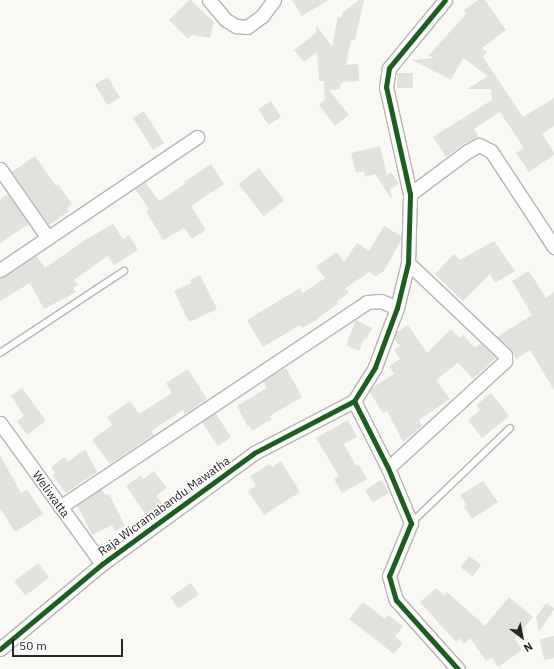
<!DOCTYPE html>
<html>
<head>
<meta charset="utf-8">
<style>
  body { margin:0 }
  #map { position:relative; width:554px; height:669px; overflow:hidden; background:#faf8f5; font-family:"IBM Plex Sans",sans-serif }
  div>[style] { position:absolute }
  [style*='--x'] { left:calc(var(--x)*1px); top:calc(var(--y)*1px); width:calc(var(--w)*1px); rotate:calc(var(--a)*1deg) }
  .building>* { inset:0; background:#e2e1de; transform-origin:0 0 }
  .roads { filter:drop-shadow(1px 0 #b7b5b4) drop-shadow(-1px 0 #b7b5b4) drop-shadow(0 1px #b7b5b4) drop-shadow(0 -1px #b7b5b4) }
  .service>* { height:6px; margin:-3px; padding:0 3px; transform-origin:3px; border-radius:3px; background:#fefefe }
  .minor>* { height:13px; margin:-6.5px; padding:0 6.5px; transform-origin:6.5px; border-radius:6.5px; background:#fefefe }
  .cycleway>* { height:5px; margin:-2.5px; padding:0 2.5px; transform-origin:2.5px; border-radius:2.5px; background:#1b5e20 }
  span { translate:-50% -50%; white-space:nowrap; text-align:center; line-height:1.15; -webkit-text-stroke:3px #fff; paint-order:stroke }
  .street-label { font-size:12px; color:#272624 }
  .north { position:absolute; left:502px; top:617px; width:40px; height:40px; -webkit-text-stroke:3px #fff; paint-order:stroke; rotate:148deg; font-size:11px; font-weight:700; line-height:16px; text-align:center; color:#272624 }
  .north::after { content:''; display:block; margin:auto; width:14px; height:18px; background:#272624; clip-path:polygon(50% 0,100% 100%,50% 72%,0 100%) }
  .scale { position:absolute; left:12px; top:639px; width:111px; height:18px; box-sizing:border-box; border:2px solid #272624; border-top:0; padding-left:5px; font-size:12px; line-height:14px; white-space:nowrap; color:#272624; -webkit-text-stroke:3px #fff; paint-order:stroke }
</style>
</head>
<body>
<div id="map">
  <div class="building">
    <i style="clip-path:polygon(189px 0,191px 0,214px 22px,210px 38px,192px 35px,188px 39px,169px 20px)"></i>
    <i style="clip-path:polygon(292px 0,329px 0,302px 16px)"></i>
    <i style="clip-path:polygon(359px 0,364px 0,355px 40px,351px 39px,346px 65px,358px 64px,359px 81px,342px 82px,343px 84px,340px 84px,340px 89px,329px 90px,349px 115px,335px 126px,319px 105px,325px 100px,324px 81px,319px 81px,317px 52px,304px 62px,294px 50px,316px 33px,316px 25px,332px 46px,338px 17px,341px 18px,343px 12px)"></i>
    <i style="clip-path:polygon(478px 0,485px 0,506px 30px,482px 48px,487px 52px,483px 57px,523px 117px,554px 98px,554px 126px,542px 134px,554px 152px,554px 155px,529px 172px,516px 153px,524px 148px,500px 112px,474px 129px,479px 137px,464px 144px,446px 157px,433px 137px,492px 100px,491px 89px,467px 89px,488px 76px,463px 58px,451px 80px,412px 60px,435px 58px,428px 56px,466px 14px,464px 10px)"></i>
    <i style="left:397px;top:73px;width:16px;height:15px"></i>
    <i style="left:108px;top:77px;width:24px;height:15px;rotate:60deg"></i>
    <i style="left:271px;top:101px;width:19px;height:15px;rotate:58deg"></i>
    <i style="left:144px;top:111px;width:38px;height:13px;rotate:58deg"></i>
    <i style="clip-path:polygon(380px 146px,387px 175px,391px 172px,399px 184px,390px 189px,392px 197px,391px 198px,375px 174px,365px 177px,364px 171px,356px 173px,351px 153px)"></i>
    <i style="clip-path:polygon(35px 156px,56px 186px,58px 184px,72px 204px,67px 208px,69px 211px,49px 225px,12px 172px)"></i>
    <i style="clip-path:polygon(211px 164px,224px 184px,191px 206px,206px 230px,192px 239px,184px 228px,163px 240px,146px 211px,149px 209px,135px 189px,145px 182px,159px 201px,185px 184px,184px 182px)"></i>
    <i style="left:259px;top:168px;width:41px;height:26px;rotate:52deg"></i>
    <i style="clip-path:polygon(8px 194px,29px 224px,0 243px,0 199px)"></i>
    <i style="clip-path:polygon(113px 224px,123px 239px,129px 235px,138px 250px,114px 265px,108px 256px,74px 280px,78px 285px,73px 288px,76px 292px,44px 309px,30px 283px,0 301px,0 278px,36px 255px,45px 268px,85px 240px)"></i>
    <i style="clip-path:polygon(384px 226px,401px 236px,401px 240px,384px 271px,376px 276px,369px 272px,346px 288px,349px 293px,337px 301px,338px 303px,316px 320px,302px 328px,300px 325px,263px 347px,247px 320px,300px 288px,303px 293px,325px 278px,316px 266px,337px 252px,344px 262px,357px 243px,369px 251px)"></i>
    <i style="clip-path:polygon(494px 241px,515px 271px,495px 283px,490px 274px,463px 301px,435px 274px,454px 254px,460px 260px)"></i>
    <i style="clip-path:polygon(529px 271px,546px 298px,554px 292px,554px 390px,530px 350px,516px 359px,511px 349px,497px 337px,532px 315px,512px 281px)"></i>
    <i style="clip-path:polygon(200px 275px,217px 309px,189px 322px,174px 291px,191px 283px,190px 280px)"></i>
    <i style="clip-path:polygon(356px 320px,372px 328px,366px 340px,364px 339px,359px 351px,346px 345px)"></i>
    <i style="clip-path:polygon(408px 325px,427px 353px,451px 329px,460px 338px,463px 335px,475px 348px,481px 343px,496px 358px,473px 379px,458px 363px,436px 380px,450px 399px,419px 420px,422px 426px,403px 442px,387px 411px,383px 413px,369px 391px,372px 388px,394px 374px,389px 366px,400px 359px,394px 349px,400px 346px,394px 338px,396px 333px)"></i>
    <i style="clip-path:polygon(286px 368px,302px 397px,270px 416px,272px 419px,252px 431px,250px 426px,248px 427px,237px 406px,267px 388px,263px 381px)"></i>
    <i style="clip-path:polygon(188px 369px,207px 399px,185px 414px,183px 410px,151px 431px,154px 435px,110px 464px,92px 440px,112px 425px,107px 417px,130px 401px,139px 414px,172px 393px,166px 383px)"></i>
    <i style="clip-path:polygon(22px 388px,46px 421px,27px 435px,17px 421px,24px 416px,11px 396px)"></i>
    <i style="clip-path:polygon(491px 393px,509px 416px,482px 438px,468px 420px,480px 410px,476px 405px)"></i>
    <i style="left:215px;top:413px;width:29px;height:16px;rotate:56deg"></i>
    <i style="clip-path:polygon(348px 420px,357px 437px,344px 444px,356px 466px,359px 465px,367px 479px,342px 493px,334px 479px,339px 476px,316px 438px)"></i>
    <i style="clip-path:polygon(85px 449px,97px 472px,66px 493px,52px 475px,55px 473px,51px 467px,65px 457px,68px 462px)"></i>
    <i style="clip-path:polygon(0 455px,21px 493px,27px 489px,43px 514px,15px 532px,0 508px)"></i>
    <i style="clip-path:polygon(281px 461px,300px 492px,264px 515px,248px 491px,256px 486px,250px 476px,270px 464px,272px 467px)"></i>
    <i style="clip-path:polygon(154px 471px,167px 488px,156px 496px,162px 503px,146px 515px,126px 486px,141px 475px,143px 479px)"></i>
    <i style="left:381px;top:480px;width:15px;height:19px;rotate:58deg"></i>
    <i style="clip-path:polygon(483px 481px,498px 502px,472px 519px,464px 506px,467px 505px,460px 495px)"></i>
    <i style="clip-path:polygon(101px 489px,106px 495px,109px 494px,125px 526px,115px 531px,112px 525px,92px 535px,77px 505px)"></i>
    <i style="left:469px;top:556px;width:15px;height:14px;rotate:37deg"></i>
    <i style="left:38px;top:563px;width:18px;height:30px;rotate:52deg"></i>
    <i style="left:191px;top:583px;width:14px;height:25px;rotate:56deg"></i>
    <i style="clip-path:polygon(436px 588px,444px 596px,447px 592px,485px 626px,509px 597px,533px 617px,515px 639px,522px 650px,498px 667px,492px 658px,486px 661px,470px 638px,464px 644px,459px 638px,456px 642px,420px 602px)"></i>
    <i style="clip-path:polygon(363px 602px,385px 619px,388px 615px,403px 626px,395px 637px,403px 643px,394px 654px,349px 619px)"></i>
    <i style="clip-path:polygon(546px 603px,554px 608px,554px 610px,539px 632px,536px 617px)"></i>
    <i style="clip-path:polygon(554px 636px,554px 658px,544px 660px,540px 639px)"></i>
  </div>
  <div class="roads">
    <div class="service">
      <i style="--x:0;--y:353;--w:149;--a:-33.5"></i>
      <i style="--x:411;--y:523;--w:137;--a:-43.8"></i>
    </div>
    <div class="minor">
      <i style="--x:209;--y:0;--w:26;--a:50"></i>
      <i style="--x:226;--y:20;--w:12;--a:31"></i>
      <i style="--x:236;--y:26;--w:11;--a:5"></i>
      <i style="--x:247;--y:27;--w:19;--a:-36"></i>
      <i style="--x:262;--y:16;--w:20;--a:-53"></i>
      <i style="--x:0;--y:169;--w:84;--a:55.2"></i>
      <i style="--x:410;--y:194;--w:72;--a:-36.6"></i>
      <i style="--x:468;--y:151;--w:13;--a:-29"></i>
      <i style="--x:479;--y:145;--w:13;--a:27"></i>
      <i style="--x:491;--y:151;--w:115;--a:56.7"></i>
      <i style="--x:0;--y:270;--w:238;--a:-34"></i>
      <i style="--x:354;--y:401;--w:40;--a:-58"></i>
      <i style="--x:375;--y:367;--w:63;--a:-69.6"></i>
      <i style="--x:397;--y:308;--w:46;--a:-76.3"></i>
      <i style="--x:408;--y:263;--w:69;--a:-88.3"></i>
      <i style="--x:410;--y:194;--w:110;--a:-102.6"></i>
      <i style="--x:386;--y:87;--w:19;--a:-81"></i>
      <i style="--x:389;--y:68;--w:88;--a:-50.5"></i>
      <i style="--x:354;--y:401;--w:75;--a:63.1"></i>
      <i style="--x:388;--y:468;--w:60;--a:67.3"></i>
      <i style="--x:411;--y:523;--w:57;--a:112.5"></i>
      <i style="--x:389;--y:576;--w:25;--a:74"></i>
      <i style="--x:396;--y:600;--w:93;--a:48.1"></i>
      <i style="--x:0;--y:423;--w:174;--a:54.1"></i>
      <i style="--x:388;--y:468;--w:159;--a:-42.4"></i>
      <i style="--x:505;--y:361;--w:6;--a:-90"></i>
      <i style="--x:505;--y:355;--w:134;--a:-136.5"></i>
      <i style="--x:60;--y:507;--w:369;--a:-33.7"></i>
      <i style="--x:367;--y:302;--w:14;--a:-4"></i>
      <i style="--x:381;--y:301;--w:17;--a:24"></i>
      <i style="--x:0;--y:649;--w:133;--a:-39.8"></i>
      <i style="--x:102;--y:564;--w:188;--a:-36.1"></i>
      <i style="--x:254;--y:453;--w:113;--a:-27.5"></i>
    </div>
  </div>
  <div class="cycleway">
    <i style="--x:354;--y:401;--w:40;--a:-58"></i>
    <i style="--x:375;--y:367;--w:63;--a:-69.6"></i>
    <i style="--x:397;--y:308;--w:46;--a:-76.3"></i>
    <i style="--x:408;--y:263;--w:69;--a:-88.3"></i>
    <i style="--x:410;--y:194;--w:110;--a:-102.6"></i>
    <i style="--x:386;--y:87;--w:19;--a:-81"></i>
    <i style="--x:389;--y:68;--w:88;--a:-50.5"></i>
    <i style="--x:354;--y:401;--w:75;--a:63.1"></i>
    <i style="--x:388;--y:468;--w:60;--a:67.3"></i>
    <i style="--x:411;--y:523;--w:57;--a:112.5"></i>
    <i style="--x:389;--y:576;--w:25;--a:74"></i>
    <i style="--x:396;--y:600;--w:93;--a:48.1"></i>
    <i style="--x:0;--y:649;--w:133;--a:-39.8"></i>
    <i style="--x:102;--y:564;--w:188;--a:-36.1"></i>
    <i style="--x:254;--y:453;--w:113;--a:-27.5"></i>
  </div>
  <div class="street-label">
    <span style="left:51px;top:494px;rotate:54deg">Weliwatta</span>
    <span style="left:164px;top:506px;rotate:-36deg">Raja Wicramabandu Mawatha</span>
  </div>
  <div class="north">N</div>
  <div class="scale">50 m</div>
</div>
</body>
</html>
